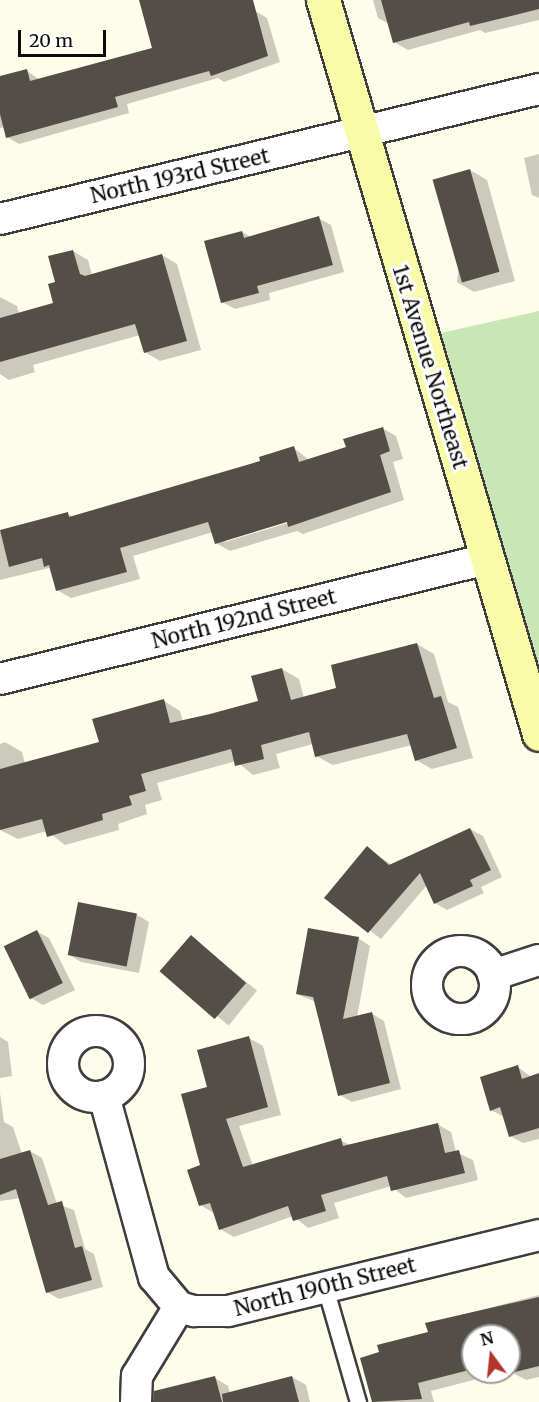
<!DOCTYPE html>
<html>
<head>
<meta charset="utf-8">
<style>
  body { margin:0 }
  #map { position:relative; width:539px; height:1402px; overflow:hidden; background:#fefdea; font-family:Merriweather,serif }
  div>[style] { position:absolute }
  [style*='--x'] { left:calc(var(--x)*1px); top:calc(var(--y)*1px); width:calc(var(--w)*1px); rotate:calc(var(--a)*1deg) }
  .green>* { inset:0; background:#c9e6b6 }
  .shadow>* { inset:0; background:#0003; transform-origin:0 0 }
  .building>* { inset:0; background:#534e48; transform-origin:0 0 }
  .roads { filter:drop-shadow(2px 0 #3e3e3e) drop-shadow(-2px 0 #3e3e3e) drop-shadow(0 2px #3e3e3e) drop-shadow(0 -2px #3e3e3e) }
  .lane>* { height:15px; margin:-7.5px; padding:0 7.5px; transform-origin:7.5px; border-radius:7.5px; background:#fff }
  .street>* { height:30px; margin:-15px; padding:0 15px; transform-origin:15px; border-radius:15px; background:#fff }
  .street>.ring { margin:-15px; padding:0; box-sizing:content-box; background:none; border:30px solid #fff; border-radius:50% }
  .secondary>* { height:33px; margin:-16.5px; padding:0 16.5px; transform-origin:16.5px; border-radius:16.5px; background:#fafba9 }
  span { translate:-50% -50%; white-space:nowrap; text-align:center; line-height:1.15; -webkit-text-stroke:6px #fff; paint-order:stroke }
  .street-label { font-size:21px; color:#0b0b0b }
  .north { position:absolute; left:461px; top:1324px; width:60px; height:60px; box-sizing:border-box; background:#fff; border:2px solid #9d9d9d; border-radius:50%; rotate:345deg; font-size:16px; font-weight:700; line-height:24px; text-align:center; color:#0b0b0b }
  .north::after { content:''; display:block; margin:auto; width:21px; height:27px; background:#b3352b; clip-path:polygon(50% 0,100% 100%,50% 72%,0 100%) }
  .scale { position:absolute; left:18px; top:30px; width:88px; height:27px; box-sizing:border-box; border:3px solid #0b0b0b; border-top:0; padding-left:8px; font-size:18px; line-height:21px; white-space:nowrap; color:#0b0b0b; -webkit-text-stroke:4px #fff; paint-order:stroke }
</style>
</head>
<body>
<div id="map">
  <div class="green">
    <i style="clip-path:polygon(539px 311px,539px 666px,441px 333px)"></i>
  </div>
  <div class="shadow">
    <i style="clip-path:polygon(141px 0,180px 0,255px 11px,267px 18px,280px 62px,224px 82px,218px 78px,127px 104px,129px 113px,19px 144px,7px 137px,5px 127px,0 128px,0 78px,27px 71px,40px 80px,154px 49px)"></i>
    <i style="clip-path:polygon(373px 0,539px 0,539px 20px,485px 33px,480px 30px,408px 50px,394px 42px,389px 24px,378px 18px)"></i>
    <i style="clip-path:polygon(539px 154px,539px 198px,532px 195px,524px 158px)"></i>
    <i style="clip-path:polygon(470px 170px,487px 180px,515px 281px,474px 292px,457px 282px)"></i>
    <i style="clip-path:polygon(318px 218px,331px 225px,344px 272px,269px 293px,270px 300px,235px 309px,222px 302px,242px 232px,251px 237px)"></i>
    <i style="clip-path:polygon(73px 251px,88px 260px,92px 275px,162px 255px,177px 264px,201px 350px,160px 361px,145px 352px,140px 335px,33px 365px,35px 372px,9px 380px,0 374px,0 297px,17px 306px,19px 314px,55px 304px,57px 283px)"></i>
    <i style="clip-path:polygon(evenodd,382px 428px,396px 436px,403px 459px,393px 462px,404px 500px,303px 534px,297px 531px,230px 551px,216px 543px,213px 532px,133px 556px,140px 579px,71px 598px,57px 590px,49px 568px,0 580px,0 531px,67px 514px,74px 517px,262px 462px,294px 448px,309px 460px,348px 448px,382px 428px,293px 518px,294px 521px,225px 542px,225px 539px,293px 518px)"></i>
    <i style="clip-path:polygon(417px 644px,434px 654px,448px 702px,458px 707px,473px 758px,432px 769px,416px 760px,412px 745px,333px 765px,316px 756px,313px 744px,276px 754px,280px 768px,253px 775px,236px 761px,157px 783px,162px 800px,145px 805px,147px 814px,118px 824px,119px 830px,65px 845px,47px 831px,18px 839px,0 830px,0 744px,5px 742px,22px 752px,25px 764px,101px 743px,164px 701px,180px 711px,183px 722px,259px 702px,282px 669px,299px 679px,304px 698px,338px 689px)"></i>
    <i style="clip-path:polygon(470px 829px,483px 836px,502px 877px,481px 887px,484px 893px,447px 910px,435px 903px,427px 885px,381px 939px,327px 897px,367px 848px,392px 865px)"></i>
    <i style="clip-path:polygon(137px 915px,149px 922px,139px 973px,81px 962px,69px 955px)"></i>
    <i style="clip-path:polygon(36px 931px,49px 938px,75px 990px,43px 1005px,31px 998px)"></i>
    <i style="left:191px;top:937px;width:85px;height:45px;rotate:39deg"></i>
    <i style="clip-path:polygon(358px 938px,370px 946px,357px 1017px,371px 1013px,384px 1021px,401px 1089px,352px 1102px,340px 1095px,316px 1002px,297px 994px)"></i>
    <i style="clip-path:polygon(0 1037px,8px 1042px,12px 1076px,0 1078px)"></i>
    <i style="clip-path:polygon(249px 1038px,263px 1046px,281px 1115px,239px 1126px,253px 1166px,340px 1140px,350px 1145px,437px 1124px,451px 1132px,456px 1152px,473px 1160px,478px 1180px,406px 1198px,391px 1186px,334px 1203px,339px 1218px,308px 1228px,293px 1216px,234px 1237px,220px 1229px,214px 1213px,200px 1205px,209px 1088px)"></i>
    <i style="clip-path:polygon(518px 1067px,531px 1077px,539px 1075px,539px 1139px,523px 1143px,510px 1136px,504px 1117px,491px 1110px)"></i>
    <i style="clip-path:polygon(0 1093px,4px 1122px,13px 1127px,22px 1154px,30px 1151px,42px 1158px,57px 1204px,74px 1210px,85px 1249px,94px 1254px,103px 1287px,59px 1299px,47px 1292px,21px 1198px,0 1201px)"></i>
    <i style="clip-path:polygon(539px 1295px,539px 1377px,526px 1380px,509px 1371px,509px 1336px,473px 1336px,473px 1372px,504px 1372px,431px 1391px,434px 1402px,373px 1402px,362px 1359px,430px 1333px,427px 1324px)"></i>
    <i style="clip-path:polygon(292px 1377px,306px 1385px,310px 1402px,186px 1402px,215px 1378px,228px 1386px,230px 1393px)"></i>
  </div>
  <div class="building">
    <i style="clip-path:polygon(139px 0,253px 0,268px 56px,211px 76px,209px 71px,115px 97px,118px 107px,6px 138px,0 114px,0 76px,27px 69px,30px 81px,152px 48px)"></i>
    <i style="clip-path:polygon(381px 0,539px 0,539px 9px,470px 26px,469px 22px,393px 43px)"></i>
    <i style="left:470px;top:169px;width:107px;height:39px;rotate:74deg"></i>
    <i style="clip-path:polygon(319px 216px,333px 265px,257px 286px,259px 293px,221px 303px,204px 241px,242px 231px,244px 238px)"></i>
    <i style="clip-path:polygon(73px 250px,80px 274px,85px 276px,162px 254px,187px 341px,144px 353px,135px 324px,0 362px,0 318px,53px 303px,48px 284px,55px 282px,48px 256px)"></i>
    <i style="clip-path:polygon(383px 427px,390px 451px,380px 455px,391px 492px,288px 527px,287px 522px,215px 544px,208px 522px,120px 548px,127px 572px,56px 591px,49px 565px,44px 567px,42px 558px,9px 567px,0 530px,68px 512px,69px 517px,260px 461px,259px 457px,294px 446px,299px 462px,346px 447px,343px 439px)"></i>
    <i style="clip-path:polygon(417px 643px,434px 698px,441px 696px,457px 748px,415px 761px,407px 734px,315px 757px,309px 732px,261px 745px,264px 759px,235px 766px,231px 749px,141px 774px,146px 791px,129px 796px,132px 805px,102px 814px,103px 820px,47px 837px,42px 819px,0 830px,0 769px,99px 742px,92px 719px,164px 699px,170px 723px,210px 714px,258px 701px,251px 676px,282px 668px,291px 700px,336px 688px,331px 665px)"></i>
    <i style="clip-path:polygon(470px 828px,491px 870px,470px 880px,473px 886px,434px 904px,420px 873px,368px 933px,324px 898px,367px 846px,389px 865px)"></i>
    <i style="left:78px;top:902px;width:60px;height:54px;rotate:11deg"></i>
    <i style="clip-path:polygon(308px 928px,359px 937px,343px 1019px,372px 1012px,390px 1083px,338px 1096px,313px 997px,296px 994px)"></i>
    <i style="left:37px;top:930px;width:59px;height:37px;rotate:64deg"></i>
    <i style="left:191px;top:935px;width:73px;height:48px;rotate:41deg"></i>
    <i style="clip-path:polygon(249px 1036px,268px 1107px,226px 1119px,243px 1167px,341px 1138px,343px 1146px,438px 1123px,445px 1153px,459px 1150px,465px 1173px,391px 1191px,387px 1176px,321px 1195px,326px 1211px,293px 1221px,288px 1206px,219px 1230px,210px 1203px,199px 1206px,187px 1170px,200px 1165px,181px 1094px,207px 1087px,197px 1050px)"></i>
    <i style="clip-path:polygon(518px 1065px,522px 1079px,539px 1073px,539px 1128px,509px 1137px,500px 1107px,490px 1111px,480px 1077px)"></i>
    <i style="clip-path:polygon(30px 1150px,48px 1205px,62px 1201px,75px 1248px,82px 1246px,92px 1280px,46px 1293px,16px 1189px,0 1195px,0 1159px)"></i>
    <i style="clip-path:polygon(539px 1297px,539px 1366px,511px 1373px,509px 1336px,473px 1336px,473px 1369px,418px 1383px,422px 1399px,372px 1402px,360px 1358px,379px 1352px,377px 1345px,428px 1332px,425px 1323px)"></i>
    <i style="clip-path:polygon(215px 1376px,222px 1402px,153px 1402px,154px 1391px)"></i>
    <i style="clip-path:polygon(292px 1376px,299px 1402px,223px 1402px,222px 1394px)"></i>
  </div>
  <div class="roads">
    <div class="lane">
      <i style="--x:325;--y:1287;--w:120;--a:74"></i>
    </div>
    <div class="street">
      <i style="--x:0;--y:219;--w:554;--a:-13.56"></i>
      <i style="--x:0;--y:679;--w:502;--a:-13.84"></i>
      <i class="ring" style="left:427px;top:951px;width:38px;height:38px"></i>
      <i style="--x:493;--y:975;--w:48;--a:-18.1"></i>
      <i class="ring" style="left:63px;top:1031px;width:36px;height:36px"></i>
      <i style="--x:104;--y:1096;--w:188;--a:74.6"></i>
      <i style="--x:154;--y:1277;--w:39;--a:50"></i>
      <i style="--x:136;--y:1402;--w:26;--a:-88"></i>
      <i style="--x:137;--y:1376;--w:81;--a:-58.7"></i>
      <i style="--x:179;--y:1307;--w:16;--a:15"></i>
      <i style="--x:194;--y:1311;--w:34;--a:0"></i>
      <i style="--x:228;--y:1311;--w:320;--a:-13.7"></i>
    </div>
    <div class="secondary">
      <i style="--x:323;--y:0;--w:765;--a:73.6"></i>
    </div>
  </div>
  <div class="street-label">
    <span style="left:180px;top:176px;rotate:-13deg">North 193rd Street</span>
    <span style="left:430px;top:367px;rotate:73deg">1st Avenue Northeast</span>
    <span style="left:244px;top:619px;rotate:-14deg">North 192nd Street</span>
    <span style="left:325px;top:1287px;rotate:-14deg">North 190th Street</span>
  </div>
  <div class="north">N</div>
  <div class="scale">20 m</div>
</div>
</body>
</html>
